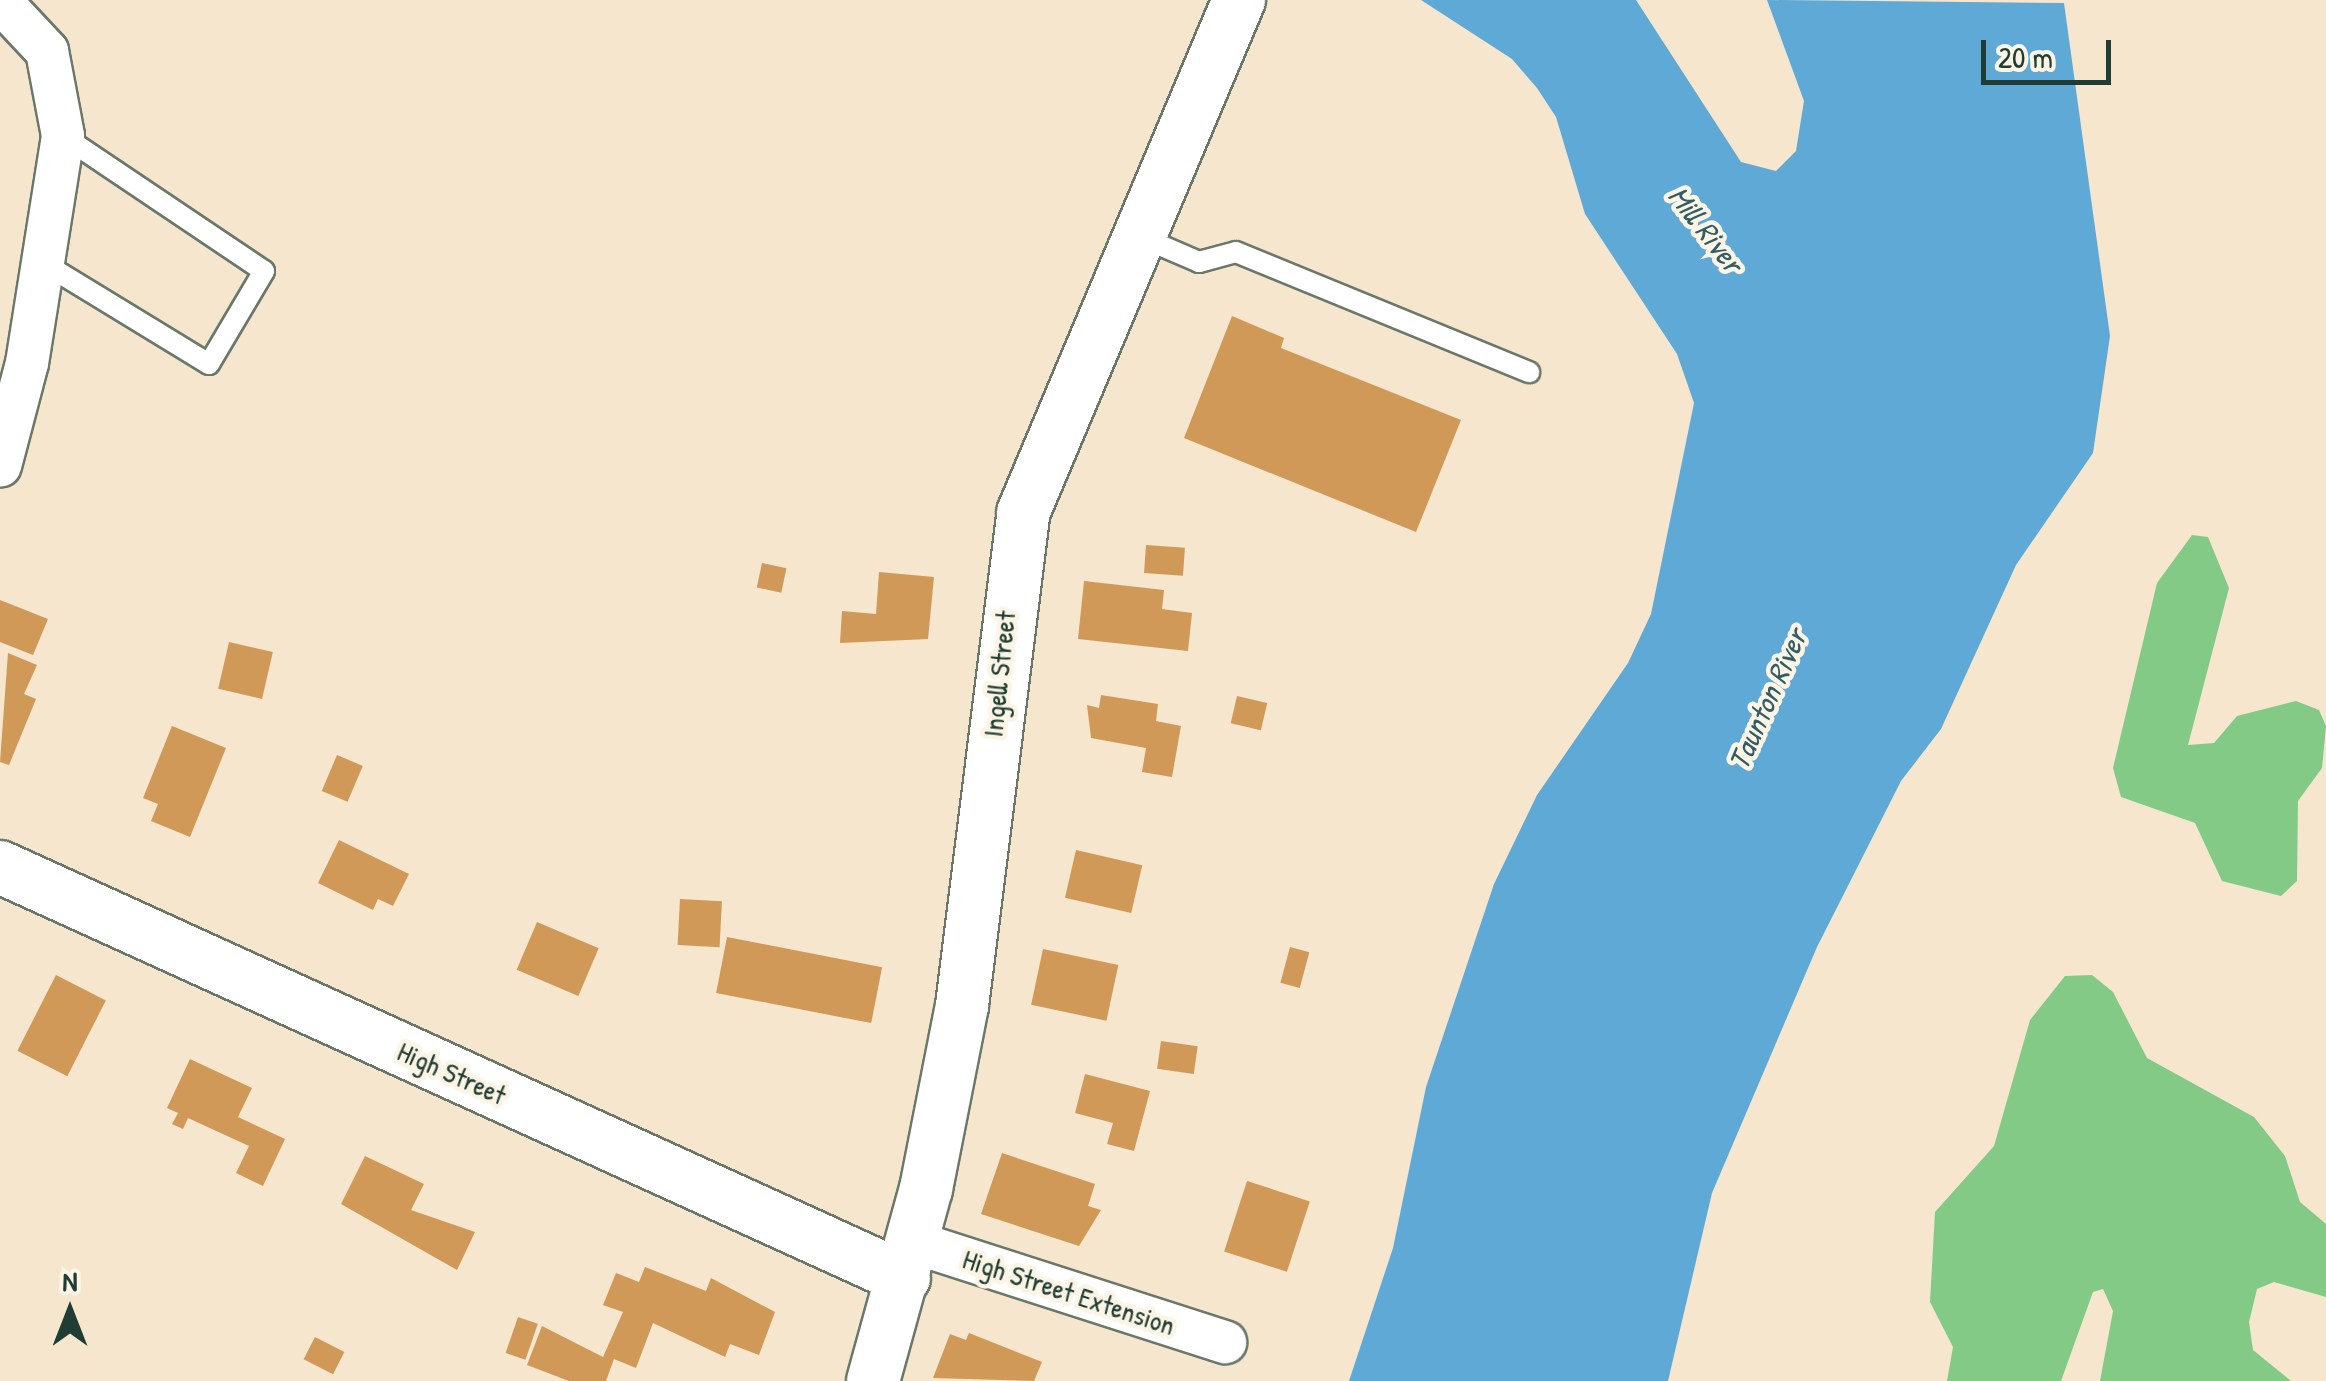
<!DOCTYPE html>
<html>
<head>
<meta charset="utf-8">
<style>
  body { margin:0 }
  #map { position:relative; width:2326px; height:1381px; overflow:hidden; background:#f5e6cd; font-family:"Patrick Hand",sans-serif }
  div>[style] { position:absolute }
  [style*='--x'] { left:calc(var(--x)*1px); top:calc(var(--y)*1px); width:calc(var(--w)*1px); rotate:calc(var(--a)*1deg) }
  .green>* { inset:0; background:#82ca86 }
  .water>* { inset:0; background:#5ea9d6 }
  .building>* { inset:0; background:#d09958; transform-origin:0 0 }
  .roads { filter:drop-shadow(2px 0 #6a786a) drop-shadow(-2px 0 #6a786a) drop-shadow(0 2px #6a786a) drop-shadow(0 -2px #6a786a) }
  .service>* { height:20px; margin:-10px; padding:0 10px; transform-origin:10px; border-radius:10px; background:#fff }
  .minor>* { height:42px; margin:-21px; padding:0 21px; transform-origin:21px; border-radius:21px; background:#fff }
  .tertiary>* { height:52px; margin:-26px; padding:0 26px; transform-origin:26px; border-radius:26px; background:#fff }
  span { translate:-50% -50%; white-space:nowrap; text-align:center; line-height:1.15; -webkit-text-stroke:9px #fcf5e5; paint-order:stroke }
  .street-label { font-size:28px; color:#1f3d34 }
  .water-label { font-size:30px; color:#325d65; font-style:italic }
  .north { position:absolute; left:20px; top:1261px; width:100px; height:100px; -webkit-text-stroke:8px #fcf5e5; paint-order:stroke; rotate:0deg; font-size:28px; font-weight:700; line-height:40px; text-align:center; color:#1f3d34 }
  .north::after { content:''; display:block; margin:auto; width:35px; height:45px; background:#1f3d34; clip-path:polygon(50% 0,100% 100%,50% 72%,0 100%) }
  .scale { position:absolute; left:1981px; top:40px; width:130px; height:45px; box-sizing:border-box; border:5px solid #1f3d34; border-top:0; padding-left:12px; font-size:30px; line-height:35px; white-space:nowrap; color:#1f3d34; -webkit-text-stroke:8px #fcf5e5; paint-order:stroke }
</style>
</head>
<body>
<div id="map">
  <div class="green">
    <i style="clip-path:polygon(2192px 535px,2208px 537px,2229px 588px,2188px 745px,2214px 743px,2237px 716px,2296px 701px,2319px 710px,2326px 726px,2322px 768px,2298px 801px,2297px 881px,2281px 896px,2222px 881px,2195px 823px,2121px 797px,2113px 768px,2157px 583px)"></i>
    <i style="clip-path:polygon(2092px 975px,2113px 992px,2147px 1058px,2254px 1117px,2285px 1156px,2300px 1202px,2326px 1224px,2326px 1297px,2274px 1282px,2257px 1289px,2249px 1322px,2253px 1350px,2291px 1381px,2100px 1381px,2113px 1311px,2103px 1289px,2093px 1292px,2061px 1381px,1947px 1381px,1953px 1347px,1930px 1302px,1935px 1212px,1994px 1146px,2030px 1020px,2065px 976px)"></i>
  </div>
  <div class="water">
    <i style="clip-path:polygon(1421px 0,1636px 0,1741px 162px,1776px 171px,1796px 151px,1804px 101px,1767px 0,2064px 3px,2110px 336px,2093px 453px,2016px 565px,1941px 729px,1901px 781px,1817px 947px,1712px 1193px,1668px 1381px,1349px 1381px,1393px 1248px,1426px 1087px,1494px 884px,1537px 795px,1628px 663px,1651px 614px,1694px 403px,1677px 354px,1585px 214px,1556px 117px,1537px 88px,1512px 59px)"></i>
  </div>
  <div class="building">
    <i style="clip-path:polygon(1232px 316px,1284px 338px,1281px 348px,1461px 420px,1416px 532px,1184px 438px)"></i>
    <i style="left:1146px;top:545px;width:39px;height:28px;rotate:4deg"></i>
    <i style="left:762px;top:563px;width:25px;height:25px;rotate:12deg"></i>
    <i style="clip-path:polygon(879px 572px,934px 577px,928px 639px,840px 643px,842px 611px,876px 614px)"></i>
    <i style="clip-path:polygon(1084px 581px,1164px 590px,1162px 609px,1192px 613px,1188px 651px,1078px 639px)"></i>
    <i style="clip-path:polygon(0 600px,48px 619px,33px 655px,0 642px)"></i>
    <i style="left:229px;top:642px;width:45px;height:48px;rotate:13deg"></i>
    <i style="clip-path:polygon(8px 653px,37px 665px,24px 694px,36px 699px,9px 765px,0 762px)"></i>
    <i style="clip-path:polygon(1101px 695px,1158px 704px,1156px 721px,1181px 726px,1172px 777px,1142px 772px,1146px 748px,1091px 738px,1087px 705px,1099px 708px)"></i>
    <i style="left:1237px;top:696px;width:31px;height:28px;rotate:13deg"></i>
    <i style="clip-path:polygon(172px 726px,226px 748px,190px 837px,151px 821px,158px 804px,143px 798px)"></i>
    <i style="left:337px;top:755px;width:28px;height:39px;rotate:23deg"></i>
    <i style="clip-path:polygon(339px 840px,409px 874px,393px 906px,378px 899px,373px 910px,318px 883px)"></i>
    <i style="left:1076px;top:850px;width:68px;height:49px;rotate:13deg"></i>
    <i style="left:680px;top:899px;width:42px;height:46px;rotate:3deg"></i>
    <i style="left:537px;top:922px;width:67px;height:52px;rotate:23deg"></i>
    <i style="left:727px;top:937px;width:158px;height:57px;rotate:11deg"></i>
    <i style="left:1290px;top:947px;width:20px;height:37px;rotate:15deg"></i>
    <i style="left:1043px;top:949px;width:77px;height:57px;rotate:12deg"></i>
    <i style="left:56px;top:975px;width:56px;height:85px;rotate:27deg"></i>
    <i style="left:1161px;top:1041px;width:37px;height:28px;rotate:8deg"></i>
    <i style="clip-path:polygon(190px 1059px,252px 1088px,238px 1117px,285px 1139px,263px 1186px,236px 1173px,249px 1146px,188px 1118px,183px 1129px,172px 1124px,178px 1113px,167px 1108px)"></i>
    <i style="clip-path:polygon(1085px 1074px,1150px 1091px,1134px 1151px,1107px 1144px,1113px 1123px,1075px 1113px)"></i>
    <i style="clip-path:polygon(1002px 1153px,1095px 1184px,1088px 1206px,1101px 1210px,1079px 1246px,981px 1214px)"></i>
    <i style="clip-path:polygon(365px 1156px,424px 1184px,411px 1210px,475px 1232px,457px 1270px,341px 1204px)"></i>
    <i style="left:1247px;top:1181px;width:66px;height:74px;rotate:18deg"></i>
    <i style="clip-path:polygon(645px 1267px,706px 1291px,711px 1278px,775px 1312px,759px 1355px,730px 1344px,725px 1357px,653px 1323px,636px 1368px,614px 1359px,606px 1381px,569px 1381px,527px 1365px,542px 1326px,603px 1357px,623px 1312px,603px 1305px,616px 1273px,639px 1282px)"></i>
    <i style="left:518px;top:1317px;width:21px;height:38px;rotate:19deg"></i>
    <i style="clip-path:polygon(969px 1333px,1042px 1362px,1034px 1381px,933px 1378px,950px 1334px,966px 1340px)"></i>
    <i style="left:315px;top:1337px;width:33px;height:25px;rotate:27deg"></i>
  </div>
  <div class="roads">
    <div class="service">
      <i style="--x:1141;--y:237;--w:63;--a:23.3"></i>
      <i style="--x:1199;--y:262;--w:38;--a:-15"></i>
      <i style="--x:1236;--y:252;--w:317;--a:22.3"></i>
      <i style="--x:45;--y:264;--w:192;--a:31.4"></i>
      <i style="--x:209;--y:364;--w:108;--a:-59.4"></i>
      <i style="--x:264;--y:271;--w:242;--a:-146.1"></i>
    </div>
    <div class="minor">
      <i style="--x:0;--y:1;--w:69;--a:46.8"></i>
      <i style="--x:47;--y:51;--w:86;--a:79.3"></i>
      <i style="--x:63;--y:136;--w:230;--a:99"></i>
      <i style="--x:27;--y:363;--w:106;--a:104.7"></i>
      <i style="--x:913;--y:1242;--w:328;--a:17.8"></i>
    </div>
    <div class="tertiary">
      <i style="--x:0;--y:867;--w:993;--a:24.45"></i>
      <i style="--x:873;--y:1381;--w:199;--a:-74.6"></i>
      <i style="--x:926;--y:1189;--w:187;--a:-78.9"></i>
      <i style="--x:962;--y:1006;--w:497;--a:-82.9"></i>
      <i style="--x:1023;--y:513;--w:557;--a:-67.17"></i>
    </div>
  </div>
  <div class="street-label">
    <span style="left:999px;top:674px;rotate:-84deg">Ingell Street</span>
    <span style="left:452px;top:1073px;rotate:24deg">High Street</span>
    <span style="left:1069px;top:1292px;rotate:18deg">High Street Extension</span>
  </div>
  <div class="water-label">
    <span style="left:1706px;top:229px;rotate:52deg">Mill River</span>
    <span style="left:1767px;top:699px;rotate:-66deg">Taunton River</span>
  </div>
  <div class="north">N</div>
  <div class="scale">20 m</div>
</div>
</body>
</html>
